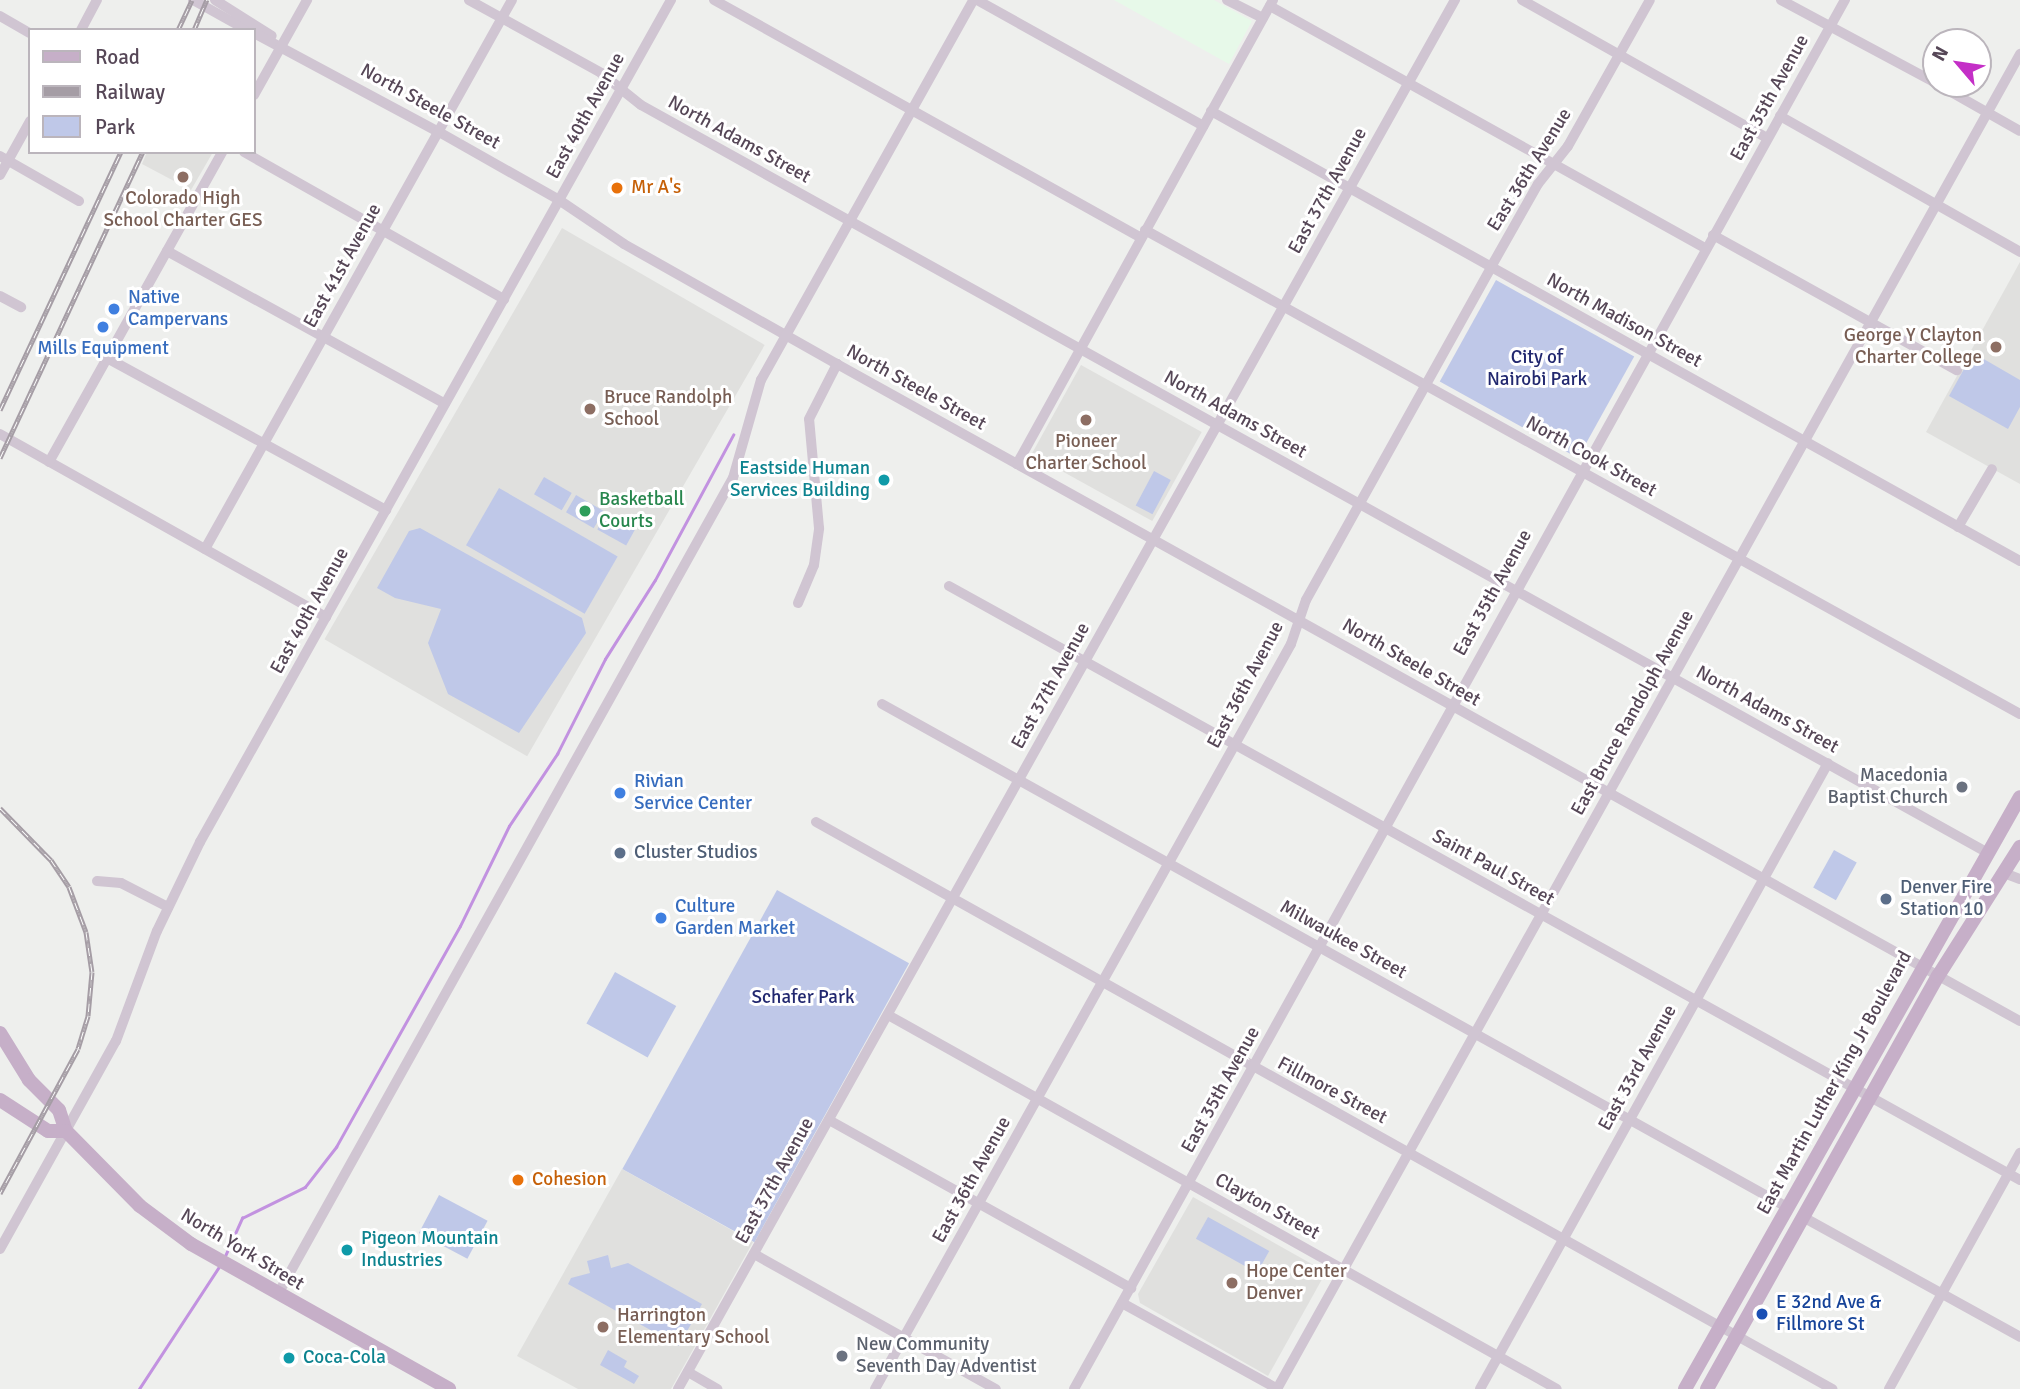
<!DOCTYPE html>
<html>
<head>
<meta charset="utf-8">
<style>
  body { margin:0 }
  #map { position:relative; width:2020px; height:1389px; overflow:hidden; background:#eeefed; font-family:Signika,sans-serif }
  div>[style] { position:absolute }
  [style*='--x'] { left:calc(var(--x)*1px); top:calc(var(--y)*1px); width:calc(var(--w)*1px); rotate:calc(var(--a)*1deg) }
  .commercial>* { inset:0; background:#e7f9e9 }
  .education>* { inset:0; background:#e0e0de; transform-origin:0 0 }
  .green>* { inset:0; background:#bfc8e8; transform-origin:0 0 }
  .stream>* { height:2.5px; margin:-1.25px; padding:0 1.25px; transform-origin:1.25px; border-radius:1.25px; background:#c292e0 }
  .minor>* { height:10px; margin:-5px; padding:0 5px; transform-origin:5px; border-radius:5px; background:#d0c5d2 }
  .major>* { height:14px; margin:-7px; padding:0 7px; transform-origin:7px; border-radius:7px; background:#c6afc8 }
  .rail>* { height:5px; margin-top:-2.5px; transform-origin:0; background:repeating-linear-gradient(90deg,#fff 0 8px,#a59da5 0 16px); box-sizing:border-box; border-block:2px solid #a59da5 }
  .dots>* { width:19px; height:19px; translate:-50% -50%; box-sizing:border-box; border:4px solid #fff; border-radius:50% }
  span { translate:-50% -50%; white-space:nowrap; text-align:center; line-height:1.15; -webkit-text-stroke:6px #fff; paint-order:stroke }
  .street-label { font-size:19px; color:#564757 }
  .food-label { font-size:19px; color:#c56008 }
  .left { translate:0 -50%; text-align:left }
  .education-label { font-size:19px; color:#785e54 }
  .right { translate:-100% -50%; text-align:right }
  .shop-label { font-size:19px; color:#366cbe }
  .park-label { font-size:19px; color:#22286f }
  .culture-label { font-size:19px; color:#0d838f }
  .leisure-label { font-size:19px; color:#27864d }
  .worship-label { font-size:19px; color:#5b616d }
  .service-label { font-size:19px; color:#4e5e75 }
  .transit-label { font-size:19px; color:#164399 }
  .legend { position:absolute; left:28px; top:28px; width:228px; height:126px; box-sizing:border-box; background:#fff; border:2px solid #bbb5bc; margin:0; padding:9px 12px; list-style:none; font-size:21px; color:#564757 }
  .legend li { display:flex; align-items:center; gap:14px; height:35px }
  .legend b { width:35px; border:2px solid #bbb5bc }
  .north { position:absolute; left:1922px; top:28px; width:70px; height:70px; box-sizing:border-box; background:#fff; border:2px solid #bbb5bc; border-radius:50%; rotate:299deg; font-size:19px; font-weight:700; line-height:28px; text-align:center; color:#564757 }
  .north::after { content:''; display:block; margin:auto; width:24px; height:32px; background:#c42fc7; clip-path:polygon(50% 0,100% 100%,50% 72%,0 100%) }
</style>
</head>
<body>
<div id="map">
  <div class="commercial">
    <i style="clip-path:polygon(1114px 0,1214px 0,1252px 21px,1229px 64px)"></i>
  </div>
  <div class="education">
    <i style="clip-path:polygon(147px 152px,213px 152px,191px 190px,142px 164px)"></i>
    <i style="left:562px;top:228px;width:234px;height:475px;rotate:30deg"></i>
    <i style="clip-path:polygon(2020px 262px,2020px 484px,1926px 432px)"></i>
    <i style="left:1081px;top:365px;width:138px;height:102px;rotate:29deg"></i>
    <i style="clip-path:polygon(622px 1169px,753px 1242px,671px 1389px,578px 1389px,517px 1356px)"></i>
    <i style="clip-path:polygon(1193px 1197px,1326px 1272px,1268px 1376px,1140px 1303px,1138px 1294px)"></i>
  </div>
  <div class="green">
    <i style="left:1496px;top:280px;width:158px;height:116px;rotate:29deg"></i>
    <i style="clip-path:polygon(1982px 358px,2020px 380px,2020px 407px,2008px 429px,1949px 396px,1964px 369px)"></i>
    <i style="left:1154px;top:471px;width:19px;height:39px;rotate:28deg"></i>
    <i style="left:544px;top:477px;width:32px;height:20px;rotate:30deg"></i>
    <i style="left:499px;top:488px;width:137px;height:66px;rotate:30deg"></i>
    <i style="left:576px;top:495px;width:32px;height:20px;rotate:30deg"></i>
    <i style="left:607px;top:512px;width:33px;height:20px;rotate:29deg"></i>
    <i style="clip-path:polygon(420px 528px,582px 618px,586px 633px,519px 733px,448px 694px,428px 643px,441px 609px,395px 598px,377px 588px,409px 531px)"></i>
    <i style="left:1834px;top:850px;width:26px;height:43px;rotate:29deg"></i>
    <i style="left:777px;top:890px;width:151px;height:319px;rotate:29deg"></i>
    <i style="left:615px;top:972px;width:70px;height:59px;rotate:29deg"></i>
    <i style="left:439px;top:1195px;width:55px;height:43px;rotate:28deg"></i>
    <i style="left:1208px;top:1217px;width:70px;height:25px;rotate:29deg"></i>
    <i style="clip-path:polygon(608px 1255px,611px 1268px,628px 1263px,702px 1304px,679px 1346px,568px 1284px,571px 1278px,590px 1273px,587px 1261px)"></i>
    <i style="clip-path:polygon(608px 1350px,627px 1361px,624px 1367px,639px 1376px,634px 1384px,600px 1365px)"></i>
  </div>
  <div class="stream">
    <i style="--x:225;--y:1256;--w:42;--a:-65.9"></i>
    <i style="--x:242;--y:1218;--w:70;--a:-26.2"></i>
    <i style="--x:305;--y:1187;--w:51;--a:-52.2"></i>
    <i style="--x:336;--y:1147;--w:253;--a:-60.7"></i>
    <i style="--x:460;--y:926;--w:111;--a:-63.9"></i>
    <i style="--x:509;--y:826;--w:87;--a:-56.3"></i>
    <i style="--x:557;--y:754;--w:106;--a:-63.2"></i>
    <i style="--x:605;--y:659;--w:93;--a:-57.7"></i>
    <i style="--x:655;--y:580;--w:165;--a:-61.7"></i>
    <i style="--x:139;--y:1389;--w:148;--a:-56.8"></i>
  </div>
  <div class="minor">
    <i style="--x:193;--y:0;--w:62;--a:29.1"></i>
    <i style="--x:215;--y:0;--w:67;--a:32.3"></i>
    <i style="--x:469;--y:0;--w:151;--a:28.9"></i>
    <i style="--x:601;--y:73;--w:51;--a:38.7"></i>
    <i style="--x:641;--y:105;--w:1541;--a:29.04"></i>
    <i style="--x:714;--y:0;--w:489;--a:29.1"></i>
    <i style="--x:977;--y:0;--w:259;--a:29.1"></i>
    <i style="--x:1227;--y:0;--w:40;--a:26.6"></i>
    <i style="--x:1522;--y:0;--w:281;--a:29.4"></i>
    <i style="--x:1781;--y:0;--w:176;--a:28.2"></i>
    <i style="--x:1270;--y:6;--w:499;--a:29.1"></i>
    <i style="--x:0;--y:16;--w:34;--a:30"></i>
    <i style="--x:81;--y:30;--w:34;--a:-62"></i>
    <i style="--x:254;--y:33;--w:210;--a:28.2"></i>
    <i style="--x:439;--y:132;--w:138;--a:29.5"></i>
    <i style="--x:559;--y:200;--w:78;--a:34.1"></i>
    <i style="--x:624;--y:244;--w:244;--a:29.4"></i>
    <i style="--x:837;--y:364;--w:1353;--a:29.05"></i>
    <i style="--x:1937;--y:84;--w:95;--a:29.5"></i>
    <i style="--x:254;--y:95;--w:109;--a:-60.8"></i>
    <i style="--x:1211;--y:111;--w:926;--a:29.08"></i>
    <i style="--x:1780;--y:116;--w:276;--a:29.5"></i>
    <i style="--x:244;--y:152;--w:299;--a:29.5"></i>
    <i style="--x:0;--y:156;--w:91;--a:29.7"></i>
    <i style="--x:0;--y:175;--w:62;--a:-60.9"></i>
    <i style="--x:1145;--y:230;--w:1000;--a:28.95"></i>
    <i style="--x:1713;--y:235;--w:279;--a:29"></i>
    <i style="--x:167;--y:251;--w:317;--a:28.8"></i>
    <i style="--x:0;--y:296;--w:24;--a:28"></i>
    <i style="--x:107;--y:358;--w:318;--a:28.6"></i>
    <i style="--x:0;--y:434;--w:374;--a:29.3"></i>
    <i style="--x:49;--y:462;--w:355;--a:-60.8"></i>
    <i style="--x:1017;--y:464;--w:530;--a:-61.11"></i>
    <i style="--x:1958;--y:527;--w:67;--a:-59.6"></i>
    <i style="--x:205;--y:549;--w:629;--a:-60.79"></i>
    <i style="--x:949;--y:586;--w:1225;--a:29.01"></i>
    <i style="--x:798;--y:603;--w:41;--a:-67.2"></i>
    <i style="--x:814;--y:565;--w:37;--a:-82"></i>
    <i style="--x:819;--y:528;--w:109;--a:-95.2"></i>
    <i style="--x:809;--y:419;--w:62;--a:-63"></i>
    <i style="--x:882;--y:704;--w:1035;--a:29.07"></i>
    <i style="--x:816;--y:822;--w:1164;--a:29.16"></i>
    <i style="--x:2004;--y:873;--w:17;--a:21"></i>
    <i style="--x:97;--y:881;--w:24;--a:5"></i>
    <i style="--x:121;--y:883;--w:53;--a:27.1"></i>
    <i style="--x:888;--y:1015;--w:766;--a:29.21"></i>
    <i style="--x:829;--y:1120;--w:346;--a:29.1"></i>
    <i style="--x:1803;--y:1217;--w:248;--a:28.9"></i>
    <i style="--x:0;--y:1249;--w:238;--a:-60.9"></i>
    <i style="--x:116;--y:1041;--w:117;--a:-69.6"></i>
    <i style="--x:157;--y:931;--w:99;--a:-64.2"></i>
    <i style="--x:200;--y:842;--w:965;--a:-60.78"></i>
    <i style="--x:754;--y:1254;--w:277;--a:29.2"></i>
    <i style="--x:278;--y:1294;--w:934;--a:-60.86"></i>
    <i style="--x:733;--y:478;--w:102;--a:-74.1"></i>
    <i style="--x:761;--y:380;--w:435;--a:-60.8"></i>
    <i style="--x:1122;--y:1303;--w:178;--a:28.9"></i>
    <i style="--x:688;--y:1372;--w:34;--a:30"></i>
    <i style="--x:678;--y:1389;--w:1592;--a:-60.78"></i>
    <i style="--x:875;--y:1389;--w:853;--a:-60.82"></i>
    <i style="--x:1291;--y:644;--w:46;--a:-71.2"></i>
    <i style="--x:1306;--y:600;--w:381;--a:-60.9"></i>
    <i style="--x:1491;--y:267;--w:95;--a:-60.5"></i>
    <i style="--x:1538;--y:184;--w:48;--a:-51.7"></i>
    <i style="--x:1568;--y:146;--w:167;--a:-60.7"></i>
    <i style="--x:1074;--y:1389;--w:1589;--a:-60.97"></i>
    <i style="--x:1277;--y:1389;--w:1528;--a:-60.9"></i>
    <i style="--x:1480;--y:1389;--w:716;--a:-60.93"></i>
    <i style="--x:1889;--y:1389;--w:270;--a:-61"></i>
  </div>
  <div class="major">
    <i style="--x:0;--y:1033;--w:55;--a:58.3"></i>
    <i style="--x:29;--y:1080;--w:42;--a:45"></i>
    <i style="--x:59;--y:1110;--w:22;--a:72"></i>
    <i style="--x:0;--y:1100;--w:57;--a:32.9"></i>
    <i style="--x:48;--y:1131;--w:18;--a:0"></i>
    <i style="--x:66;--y:1131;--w:105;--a:45.4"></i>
    <i style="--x:140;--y:1206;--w:64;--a:36.7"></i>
    <i style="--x:191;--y:1244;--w:296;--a:29.3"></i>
    <i style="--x:1685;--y:1389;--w:680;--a:-60.5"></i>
    <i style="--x:1707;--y:1389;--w:473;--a:-60.8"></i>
    <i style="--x:1938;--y:976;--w:153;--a:-57.6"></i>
  </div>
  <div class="rail">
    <i style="--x:178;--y:30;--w:33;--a:-65"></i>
    <i style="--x:194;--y:30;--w:33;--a:-67"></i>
    <i style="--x:0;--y:410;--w:285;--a:-64.9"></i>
    <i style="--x:0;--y:458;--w:338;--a:-65"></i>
    <i style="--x:0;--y:808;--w:73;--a:45.6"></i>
    <i style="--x:51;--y:860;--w:32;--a:56"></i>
    <i style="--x:69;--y:887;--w:48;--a:69.3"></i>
    <i style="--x:86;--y:932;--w:40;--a:81.5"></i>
    <i style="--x:92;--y:972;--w:44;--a:95.2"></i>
    <i style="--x:88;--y:1016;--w:34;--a:107"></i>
    <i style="--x:78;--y:1049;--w:164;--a:118.4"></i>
  </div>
  <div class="dots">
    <i style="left:183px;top:177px;background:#8d6e63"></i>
    <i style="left:617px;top:188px;background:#e8710a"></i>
    <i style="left:114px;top:309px;background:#3f7fe0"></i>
    <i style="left:103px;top:327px;background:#3f7fe0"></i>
    <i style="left:1996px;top:347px;background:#8d6e63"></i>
    <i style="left:590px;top:409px;background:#8d6e63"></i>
    <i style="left:1086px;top:420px;background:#8d6e63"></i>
    <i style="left:884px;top:480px;background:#0f9aa8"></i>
    <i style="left:585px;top:511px;background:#2e9e5b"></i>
    <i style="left:1962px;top:787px;background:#6b7280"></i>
    <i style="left:620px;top:793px;background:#3f7fe0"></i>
    <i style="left:620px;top:853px;background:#5c6f8a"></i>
    <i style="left:1886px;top:899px;background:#5c6f8a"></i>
    <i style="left:661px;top:918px;background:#3f7fe0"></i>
    <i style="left:518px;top:1180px;background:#e8710a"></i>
    <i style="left:347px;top:1250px;background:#0f9aa8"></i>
    <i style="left:1232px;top:1283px;background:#8d6e63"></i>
    <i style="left:1762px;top:1314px;background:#1a4fb4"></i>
    <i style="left:603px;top:1327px;background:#8d6e63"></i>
    <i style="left:842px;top:1356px;background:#6b7280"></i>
    <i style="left:289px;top:1358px;background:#0f9aa8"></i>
  </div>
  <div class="street-label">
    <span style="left:1770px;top:98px;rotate:-61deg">East 35th Avenue</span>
    <span style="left:430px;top:107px;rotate:29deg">North Steele Street</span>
    <span style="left:586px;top:116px;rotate:-61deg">East 40th Avenue</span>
    <span style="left:739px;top:140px;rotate:29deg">North Adams Street</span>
    <span style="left:1530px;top:170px;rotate:-58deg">East 36th Avenue</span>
    <span style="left:1328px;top:191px;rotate:-61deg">East 37th Avenue</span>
    <span style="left:343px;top:266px;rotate:-61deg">East 41st Avenue</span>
    <span style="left:1624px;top:321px;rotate:29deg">North Madison Street</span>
    <span style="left:916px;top:388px;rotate:29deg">North Steele Street</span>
    <span style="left:1235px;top:415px;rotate:29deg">North Adams Street</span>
    <span style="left:1591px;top:457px;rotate:29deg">North Cook Street</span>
    <span style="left:1493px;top:593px;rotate:-61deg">East 35th Avenue</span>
    <span style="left:310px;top:611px;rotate:-61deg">East 40th Avenue</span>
    <span style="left:1411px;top:663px;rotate:30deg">North Steele Street</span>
    <span style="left:1246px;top:685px;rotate:-62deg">East 36th Avenue</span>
    <span style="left:1051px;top:686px;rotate:-61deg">East 37th Avenue</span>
    <span style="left:1767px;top:710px;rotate:29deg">North Adams Street</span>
    <span style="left:1633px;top:713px;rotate:-61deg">East Bruce Randolph Avenue</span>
    <span style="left:1493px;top:868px;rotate:29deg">Saint Paul Street</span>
    <span style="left:1343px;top:940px;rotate:29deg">Milwaukee Street</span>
    <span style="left:1638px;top:1068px;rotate:-61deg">East 33rd Avenue</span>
    <span style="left:1835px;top:1083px;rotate:-61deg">East Martin Luther King Jr Boulevard</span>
    <span style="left:1221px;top:1090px;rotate:-61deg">East 35th Avenue</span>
    <span style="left:1332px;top:1091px;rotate:28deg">Fillmore Street</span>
    <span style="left:972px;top:1180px;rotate:-61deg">East 36th Avenue</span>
    <span style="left:775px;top:1181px;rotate:-61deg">East 37th Avenue</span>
    <span style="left:1267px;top:1207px;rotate:29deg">Clayton Street</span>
    <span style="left:242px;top:1250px;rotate:31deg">North York Street</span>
  </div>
  <div class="food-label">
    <span class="left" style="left:631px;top:188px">Mr A's</span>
    <span class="left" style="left:532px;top:1180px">Cohesion</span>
  </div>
  <div class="education-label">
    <span style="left:183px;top:210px">Colorado High<br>School Charter GES</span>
    <span class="right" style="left:1982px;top:347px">George Y Clayton<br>Charter College</span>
    <span class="left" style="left:604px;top:409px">Bruce Randolph<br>School</span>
    <span style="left:1086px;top:453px">Pioneer<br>Charter School</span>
    <span class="left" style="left:1246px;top:1283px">Hope Center<br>Denver</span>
    <span class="left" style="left:617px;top:1327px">Harrington<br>Elementary School</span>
  </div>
  <div class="shop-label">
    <span class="left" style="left:128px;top:309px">Native<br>Campervans</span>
    <span style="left:103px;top:349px">Mills Equipment</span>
    <span class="left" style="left:634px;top:793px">Rivian<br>Service Center</span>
    <span class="left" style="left:675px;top:918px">Culture<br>Garden Market</span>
  </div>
  <div class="park-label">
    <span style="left:1537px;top:369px">City of<br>Nairobi Park</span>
    <span style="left:803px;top:998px">Schafer Park</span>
  </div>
  <div class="culture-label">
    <span class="right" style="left:870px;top:480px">Eastside Human<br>Services Building</span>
    <span class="left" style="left:361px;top:1250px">Pigeon Mountain<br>Industries</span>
    <span class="left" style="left:303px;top:1358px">Coca-Cola</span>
  </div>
  <div class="leisure-label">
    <span class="left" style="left:599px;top:511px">Basketball<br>Courts</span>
  </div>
  <div class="worship-label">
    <span class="right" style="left:1948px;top:787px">Macedonia<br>Baptist Church</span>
    <span class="left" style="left:856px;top:1356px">New Community<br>Seventh Day Adventist</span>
  </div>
  <div class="service-label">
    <span class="left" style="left:634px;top:853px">Cluster Studios</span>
    <span class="left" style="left:1900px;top:899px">Denver Fire<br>Station 10</span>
  </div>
  <div class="transit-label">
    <span class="left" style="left:1776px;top:1314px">E 32nd Ave &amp;<br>Fillmore St</span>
  </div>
  <ul class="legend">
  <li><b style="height:9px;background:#c6afc8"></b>Road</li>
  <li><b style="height:9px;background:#a59da5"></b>Railway</li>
  <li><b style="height:19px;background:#bfc8e8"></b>Park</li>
  </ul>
  <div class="north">N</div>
</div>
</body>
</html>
